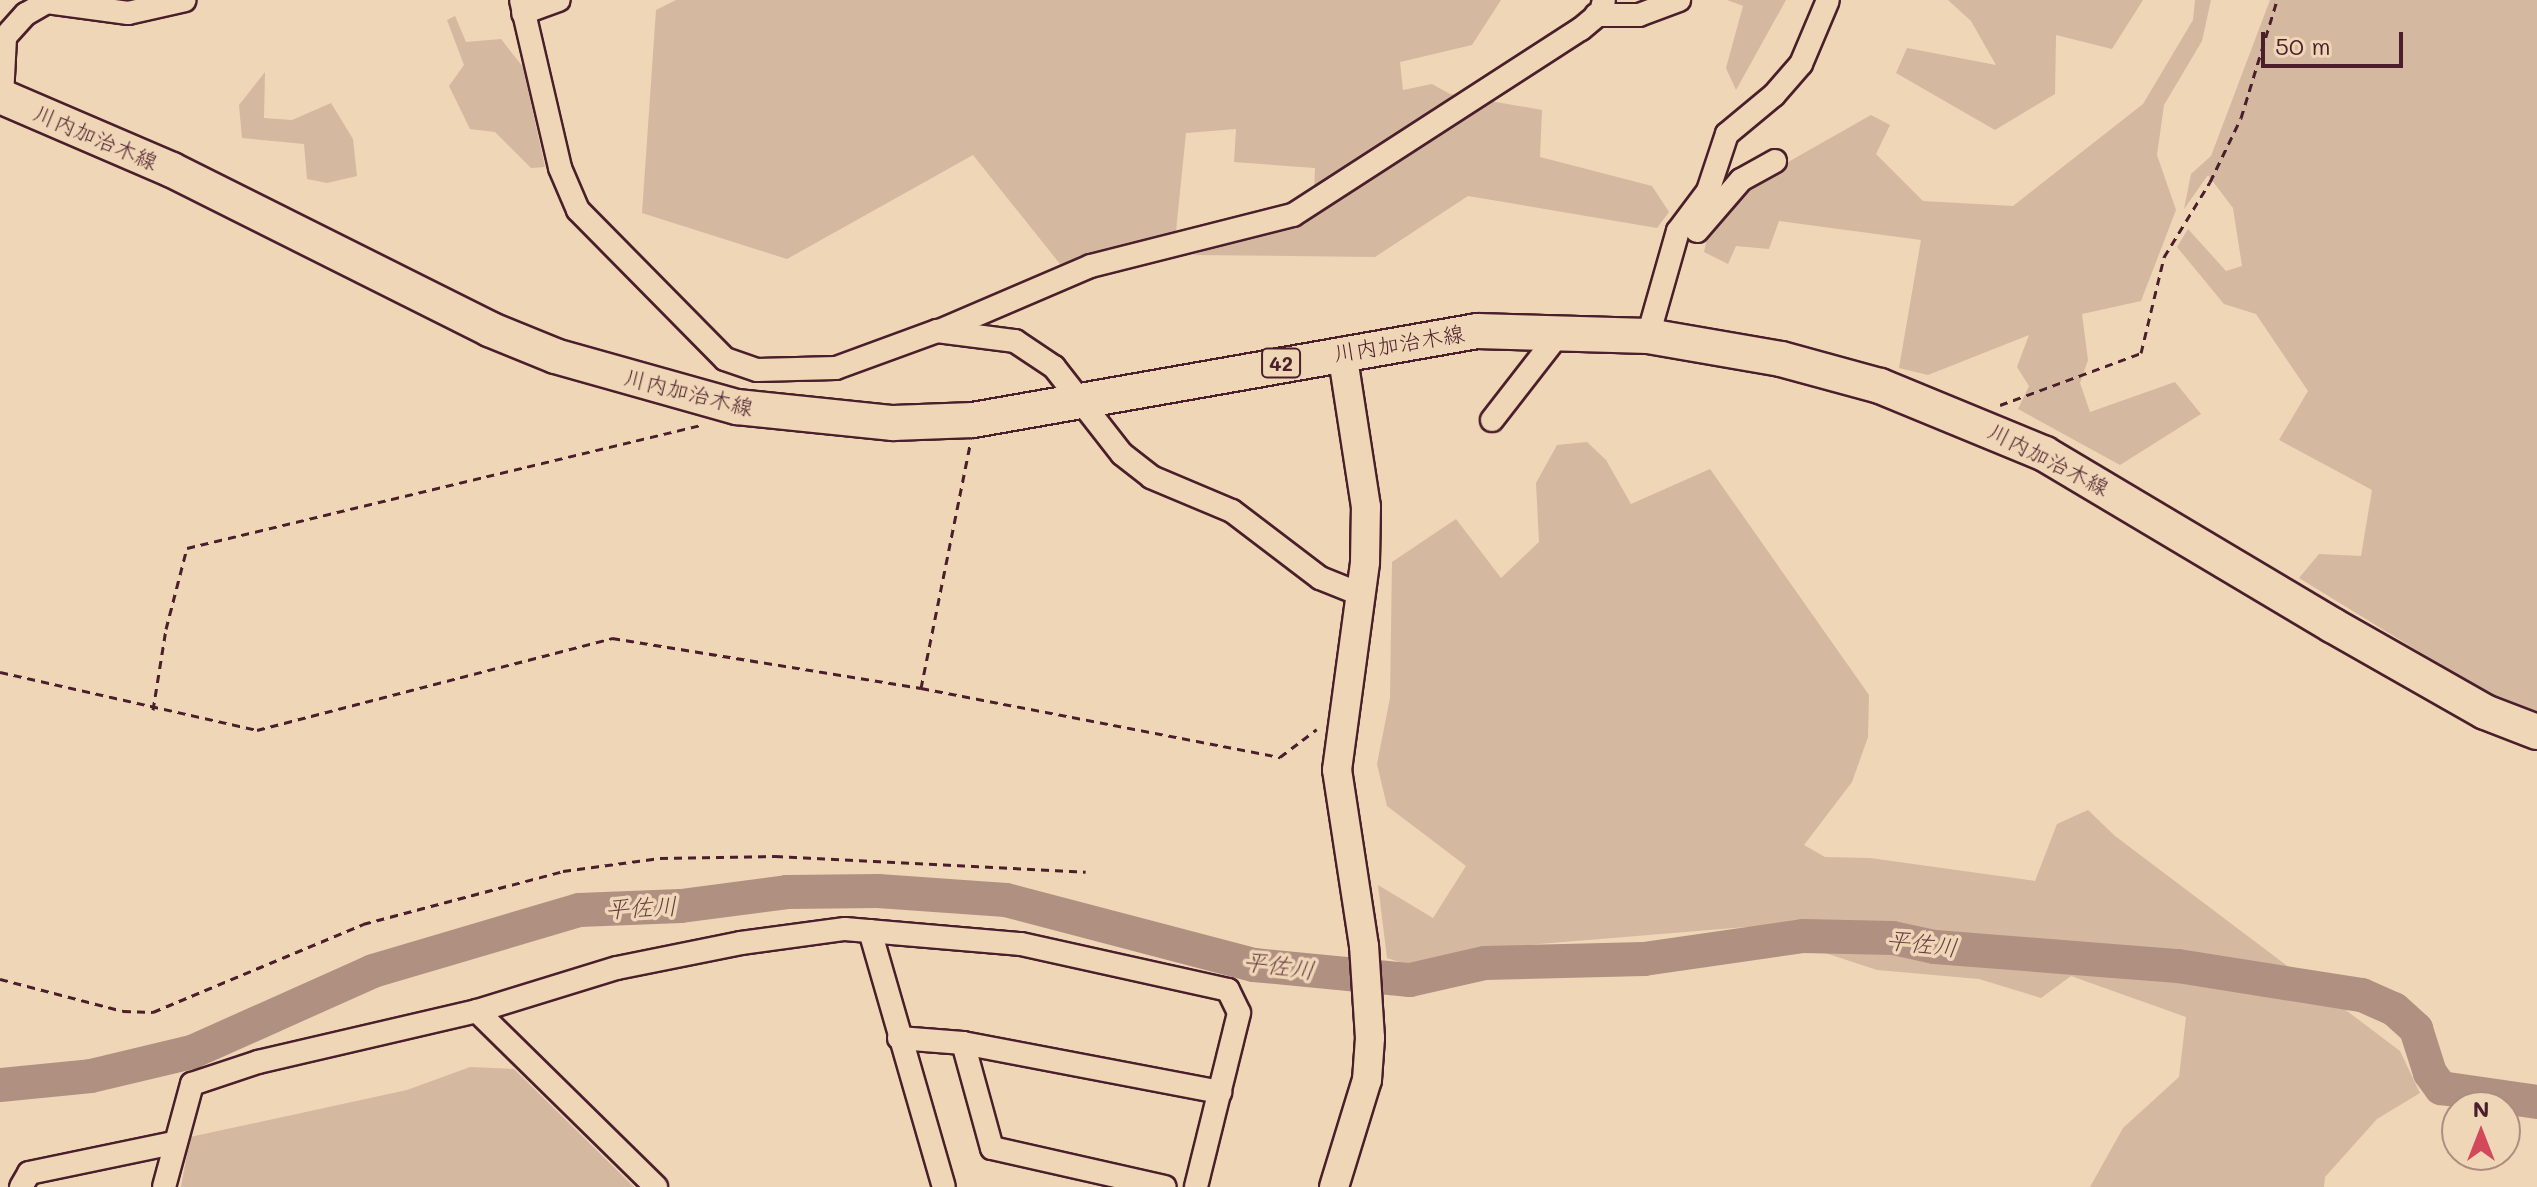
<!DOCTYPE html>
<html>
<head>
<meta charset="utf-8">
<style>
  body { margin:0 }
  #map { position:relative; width:2537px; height:1187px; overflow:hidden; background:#efd6b7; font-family:Mali,"Klee One",sans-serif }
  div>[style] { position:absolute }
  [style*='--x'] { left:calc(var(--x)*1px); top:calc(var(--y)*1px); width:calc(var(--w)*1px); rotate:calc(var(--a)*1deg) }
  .green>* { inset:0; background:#d4b8a0 }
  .river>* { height:34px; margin:-17px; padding:0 17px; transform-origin:17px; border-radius:17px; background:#b09081 }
  .path>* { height:3px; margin-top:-1.5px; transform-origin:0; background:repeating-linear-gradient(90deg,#4a1f2b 0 8px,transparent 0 14px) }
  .roads { filter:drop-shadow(2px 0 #4a1f2b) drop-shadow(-2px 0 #4a1f2b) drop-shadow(0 2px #4a1f2b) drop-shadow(0 -2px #4a1f2b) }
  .minor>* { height:22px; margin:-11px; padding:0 11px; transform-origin:11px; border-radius:11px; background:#efd6b7 }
  .tertiary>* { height:28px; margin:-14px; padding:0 14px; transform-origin:14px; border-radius:14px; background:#efd6b7 }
  .primary>* { height:34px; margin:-17px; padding:0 17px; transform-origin:17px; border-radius:17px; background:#efd6b7 }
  span { translate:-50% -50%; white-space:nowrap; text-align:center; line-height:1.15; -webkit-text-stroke:7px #efd6b7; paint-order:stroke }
  .shield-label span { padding:2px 6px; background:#efd6b7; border:2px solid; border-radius:6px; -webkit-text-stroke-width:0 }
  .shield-label { font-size:20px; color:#4a1f2b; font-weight:700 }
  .street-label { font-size:22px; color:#4a1f2b }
  .water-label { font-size:24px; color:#643b40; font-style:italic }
  .north { position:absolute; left:2441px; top:1091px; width:80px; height:80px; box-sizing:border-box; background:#efd6b7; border:2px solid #ad8d7f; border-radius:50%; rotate:0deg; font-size:22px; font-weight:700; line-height:32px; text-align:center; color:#4a1f2b }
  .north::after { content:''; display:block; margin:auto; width:28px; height:36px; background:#d1495b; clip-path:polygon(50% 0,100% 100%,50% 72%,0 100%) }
  .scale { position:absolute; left:2261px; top:32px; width:142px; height:36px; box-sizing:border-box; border:4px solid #4a1f2b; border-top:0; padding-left:10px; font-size:24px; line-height:28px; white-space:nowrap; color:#4a1f2b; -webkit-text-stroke:6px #efd6b7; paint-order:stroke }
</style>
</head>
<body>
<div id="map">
  <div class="green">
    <i style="clip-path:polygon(676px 0,1501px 0,1472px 45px,1400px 62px,1403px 90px,1432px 84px,1450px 94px,1542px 110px,1540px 157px,1652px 186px,1669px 212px,1657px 228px,1468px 196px,1375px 257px,1193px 255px,1313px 215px,1315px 168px,1234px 162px,1236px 129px,1186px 133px,1176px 231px,1060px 264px,973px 155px,787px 259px,642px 213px,656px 10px)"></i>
    <i style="clip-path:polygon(1727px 0,1786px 0,1736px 90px,1726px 68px,1743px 6px)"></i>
    <i style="clip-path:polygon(1948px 0,2143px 0,2112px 49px,2056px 35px,2055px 94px,1995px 130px,1896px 73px,1907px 48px,1996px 65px,1971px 21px)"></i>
    <i style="clip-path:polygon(2195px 0,2211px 0,2202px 41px,2164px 105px,2157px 155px,2176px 210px,2141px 301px,2082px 314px,2088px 360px,2080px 383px,2090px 412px,2175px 382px,2201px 414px,2120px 465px,2018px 409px,2029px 386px,2017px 367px,2029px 335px,1928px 375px,1899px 368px,1921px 240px,1779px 221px,1769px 249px,1736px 246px,1728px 264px,1704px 252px,1708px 234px,1760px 178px,1871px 115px,1890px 125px,1876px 154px,1923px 201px,2013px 206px,2143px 104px,2193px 20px)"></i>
    <i style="clip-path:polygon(2270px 0,2537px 0,2537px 712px,2493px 697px,2299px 578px,2319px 554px,2361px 556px,2372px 490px,2279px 440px,2308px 391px,2256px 314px,2224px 304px,2177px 247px,2188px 229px,2226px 271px,2242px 266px,2233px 208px,2208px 175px,2184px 209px,2191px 174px,2211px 156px)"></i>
    <i style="clip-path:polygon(455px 16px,466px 42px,501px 39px,523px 67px,545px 167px,531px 168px,495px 132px,470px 129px,449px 86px,464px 65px,447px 20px)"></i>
    <i style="clip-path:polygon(265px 72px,264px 118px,292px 120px,331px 103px,353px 139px,357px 176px,327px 183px,307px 179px,304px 144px,242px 138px,239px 105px)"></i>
    <i style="clip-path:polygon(1587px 442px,1606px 460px,1631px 504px,1710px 469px,1869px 695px,1868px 737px,1852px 782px,1804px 845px,1825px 857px,1870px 858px,2035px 881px,2057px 824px,2088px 810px,2115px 836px,2400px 1051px,2420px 1093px,2377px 1119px,2325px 1177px,2324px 1187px,2090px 1187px,2123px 1128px,2179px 1077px,2186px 1017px,2071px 976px,2041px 998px,1979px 979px,1877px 970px,1746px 927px,1467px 950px,1412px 966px,1387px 958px,1378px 885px,1433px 918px,1466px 866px,1387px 806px,1377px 764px,1390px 698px,1392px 562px,1456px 519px,1501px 578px,1539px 542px,1536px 483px,1557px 445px)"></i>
    <i style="clip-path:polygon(470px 1067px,514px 1069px,634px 1187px,181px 1187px,190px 1137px,407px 1090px)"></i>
  </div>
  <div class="river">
    <i style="--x:0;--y:1085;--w:91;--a:-5.6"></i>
    <i style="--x:91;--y:1076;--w:104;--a:-13.4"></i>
    <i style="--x:192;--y:1052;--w:198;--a:-24.1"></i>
    <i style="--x:373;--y:971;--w:215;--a:-16.5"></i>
    <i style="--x:579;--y:910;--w:102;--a:-2.2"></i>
    <i style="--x:681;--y:906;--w:107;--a:-7.5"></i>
    <i style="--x:787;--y:892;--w:91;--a:-0.6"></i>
    <i style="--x:878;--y:891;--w:128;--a:4"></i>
    <i style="--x:1006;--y:900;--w:256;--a:14.7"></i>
    <i style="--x:1254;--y:965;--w:157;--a:5.5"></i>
    <i style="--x:1410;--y:980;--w:77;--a:-12.8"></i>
    <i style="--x:1485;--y:963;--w:159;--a:-1.4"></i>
    <i style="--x:1644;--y:959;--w:161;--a:-8.2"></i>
    <i style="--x:1803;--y:936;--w:90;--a:1.3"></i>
    <i style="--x:1893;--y:938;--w:43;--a:12.1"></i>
    <i style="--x:1935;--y:947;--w:244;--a:4.5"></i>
    <i style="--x:2178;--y:966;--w:186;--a:9"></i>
    <i style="--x:2362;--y:995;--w:35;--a:24"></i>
    <i style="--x:2394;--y:1009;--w:30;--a:42"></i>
    <i style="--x:2416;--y:1029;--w:46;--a:72.3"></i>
    <i style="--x:2430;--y:1073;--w:19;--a:54"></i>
    <i style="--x:2441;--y:1088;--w:97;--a:8.3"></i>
  </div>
  <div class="path">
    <i style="--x:2000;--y:405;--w:150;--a:-20.2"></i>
    <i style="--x:2141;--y:353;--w:99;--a:-76.5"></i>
    <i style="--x:2164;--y:257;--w:88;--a:-58.5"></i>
    <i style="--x:2210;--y:182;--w:71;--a:-64.2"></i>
    <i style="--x:2241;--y:118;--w:123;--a:-73"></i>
    <i style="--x:0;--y:672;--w:263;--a:12.7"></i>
    <i style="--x:257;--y:730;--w:367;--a:-14.5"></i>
    <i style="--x:612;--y:638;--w:313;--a:9.2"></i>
    <i style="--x:921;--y:688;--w:366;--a:10.9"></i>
    <i style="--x:1280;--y:757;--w:46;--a:-37.1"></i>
    <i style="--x:921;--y:688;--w:249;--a:-78.6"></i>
    <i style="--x:153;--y:710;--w:82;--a:-80.9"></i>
    <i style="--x:166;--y:629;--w:84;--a:-75.5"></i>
    <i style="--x:187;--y:548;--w:529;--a:-13.46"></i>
    <i style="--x:0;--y:979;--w:127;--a:14.6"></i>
    <i style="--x:123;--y:1011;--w:30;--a:2"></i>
    <i style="--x:153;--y:1012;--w:228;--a:-22.7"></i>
    <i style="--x:363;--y:924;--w:207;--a:-14.8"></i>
    <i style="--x:563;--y:871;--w:98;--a:-7.6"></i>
    <i style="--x:660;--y:858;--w:115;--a:-1"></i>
    <i style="--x:775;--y:856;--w:311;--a:2.9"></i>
  </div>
  <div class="roads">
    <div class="minor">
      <i style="--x:521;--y:0;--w:172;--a:76.9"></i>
      <i style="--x:560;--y:168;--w:46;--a:66.8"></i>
      <i style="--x:578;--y:210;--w:209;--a:45.4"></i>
      <i style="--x:725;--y:359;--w:34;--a:19"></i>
      <i style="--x:757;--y:370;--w:79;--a:-1.5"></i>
      <i style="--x:836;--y:368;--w:108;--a:-20.1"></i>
      <i style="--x:937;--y:331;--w:79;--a:7.3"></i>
      <i style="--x:1015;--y:341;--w:47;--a:33.7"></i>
      <i style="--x:1054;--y:367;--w:110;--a:52"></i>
      <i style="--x:1122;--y:454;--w:37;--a:38"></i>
      <i style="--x:1151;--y:477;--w:88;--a:22.8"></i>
      <i style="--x:1232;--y:511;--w:111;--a:37.3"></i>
      <i style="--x:1320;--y:578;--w:43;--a:21.8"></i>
      <i style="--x:523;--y:13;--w:38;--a:-20"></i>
      <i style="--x:1596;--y:15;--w:43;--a:0"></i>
      <i style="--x:1639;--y:15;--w:43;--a:-20.6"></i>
      <i style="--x:2;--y:97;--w:60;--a:-87.1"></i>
      <i style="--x:5;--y:37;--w:31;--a:-48"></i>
      <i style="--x:26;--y:14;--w:24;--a:-30"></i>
      <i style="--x:47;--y:2;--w:82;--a:7.7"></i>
      <i style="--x:128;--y:13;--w:58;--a:-12.8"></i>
      <i style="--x:1697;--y:231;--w:67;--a:-49.2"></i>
      <i style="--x:1741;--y:180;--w:39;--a:-29"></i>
      <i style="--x:939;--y:331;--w:165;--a:-23.2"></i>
      <i style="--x:1091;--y:266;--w:208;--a:-14.2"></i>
      <i style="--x:1293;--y:215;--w:343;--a:-32.9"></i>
      <i style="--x:1581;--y:29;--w:26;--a:-40"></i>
      <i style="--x:1601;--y:12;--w:12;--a:-76"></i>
      <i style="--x:1648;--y:336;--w:109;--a:-74.1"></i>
      <i style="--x:1678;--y:231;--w:50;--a:-53.1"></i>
      <i style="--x:1708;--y:191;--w:60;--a:-71.6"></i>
      <i style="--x:1727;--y:134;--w:61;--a:-39.7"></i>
      <i style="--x:1774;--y:95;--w:41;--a:-48.9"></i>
      <i style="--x:1801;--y:64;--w:69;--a:-67.1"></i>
      <i style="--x:1492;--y:420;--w:114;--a:-52.1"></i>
      <i style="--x:870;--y:931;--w:266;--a:73.9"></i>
      <i style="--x:477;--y:1011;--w:251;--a:44.5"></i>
      <i style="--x:899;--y:1038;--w:64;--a:4.5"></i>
      <i style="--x:963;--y:1043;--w:262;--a:10.8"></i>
      <i style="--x:963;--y:1043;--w:109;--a:74.6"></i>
      <i style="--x:992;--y:1148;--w:177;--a:12.7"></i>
      <i style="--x:21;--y:1187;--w:16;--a:-60"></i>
      <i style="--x:29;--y:1173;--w:146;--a:-11.8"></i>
      <i style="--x:164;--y:1187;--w:107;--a:-74.8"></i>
      <i style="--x:192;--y:1084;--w:70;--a:-18.4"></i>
      <i style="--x:258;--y:1062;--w:225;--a:-13.1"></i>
      <i style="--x:477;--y:1011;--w:146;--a:-17.1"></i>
      <i style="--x:617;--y:968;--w:126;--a:-11.4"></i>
      <i style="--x:741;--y:943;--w:105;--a:-7.7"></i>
      <i style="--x:845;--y:929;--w:177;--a:4.9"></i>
      <i style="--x:1021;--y:944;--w:212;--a:12.5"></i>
      <i style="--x:1228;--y:990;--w:25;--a:64"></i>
      <i style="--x:1239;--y:1013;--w:179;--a:103.9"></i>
    </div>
    <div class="tertiary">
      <i style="--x:1334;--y:1187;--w:112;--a:-72.9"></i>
      <i style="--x:1367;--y:1080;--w:42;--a:-85.9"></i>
      <i style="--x:1370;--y:1038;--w:92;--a:-93.7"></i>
      <i style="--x:1364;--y:946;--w:178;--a:-98.7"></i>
      <i style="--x:1337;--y:770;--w:210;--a:-82.3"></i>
      <i style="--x:1365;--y:562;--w:55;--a:-89"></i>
      <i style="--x:1366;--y:507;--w:157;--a:-98.8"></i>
    </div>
    <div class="primary">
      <i style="--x:0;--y:96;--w:187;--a:23.3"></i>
      <i style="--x:172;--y:170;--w:355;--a:26.6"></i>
      <i style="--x:489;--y:329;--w:71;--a:22.2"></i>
      <i style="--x:555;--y:356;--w:189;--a:15.7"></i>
      <i style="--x:737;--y:407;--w:157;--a:5.9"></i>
      <i style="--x:893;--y:423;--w:80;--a:-2.1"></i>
      <i style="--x:973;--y:420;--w:512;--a:-10.01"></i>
      <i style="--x:1477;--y:331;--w:171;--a:1.7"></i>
      <i style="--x:1648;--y:336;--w:135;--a:9.8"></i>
      <i style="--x:1781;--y:359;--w:103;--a:15.3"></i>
      <i style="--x:1880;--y:386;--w:178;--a:22.4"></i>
      <i style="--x:2045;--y:454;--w:334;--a:30.8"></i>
      <i style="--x:2332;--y:625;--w:176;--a:29.6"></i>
      <i style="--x:2485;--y:712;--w:56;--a:21"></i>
    </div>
  </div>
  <div class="shield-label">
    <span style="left:1281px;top:363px">42</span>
  </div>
  <div class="street-label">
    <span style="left:96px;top:137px;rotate:23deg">川内加治木線</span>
    <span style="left:1399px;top:343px;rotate:-9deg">川内加治木線</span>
    <span style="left:689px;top:392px;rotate:14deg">川内加治木線</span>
    <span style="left:2049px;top:459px;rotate:27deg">川内加治木線</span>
  </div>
  <div class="water-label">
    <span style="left:641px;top:907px;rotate:-3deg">平佐川</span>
    <span style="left:1922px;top:943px;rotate:7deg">平佐川</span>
    <span style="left:1279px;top:965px;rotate:8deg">平佐川</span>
  </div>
  <div class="north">N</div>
  <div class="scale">50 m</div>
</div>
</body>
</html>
